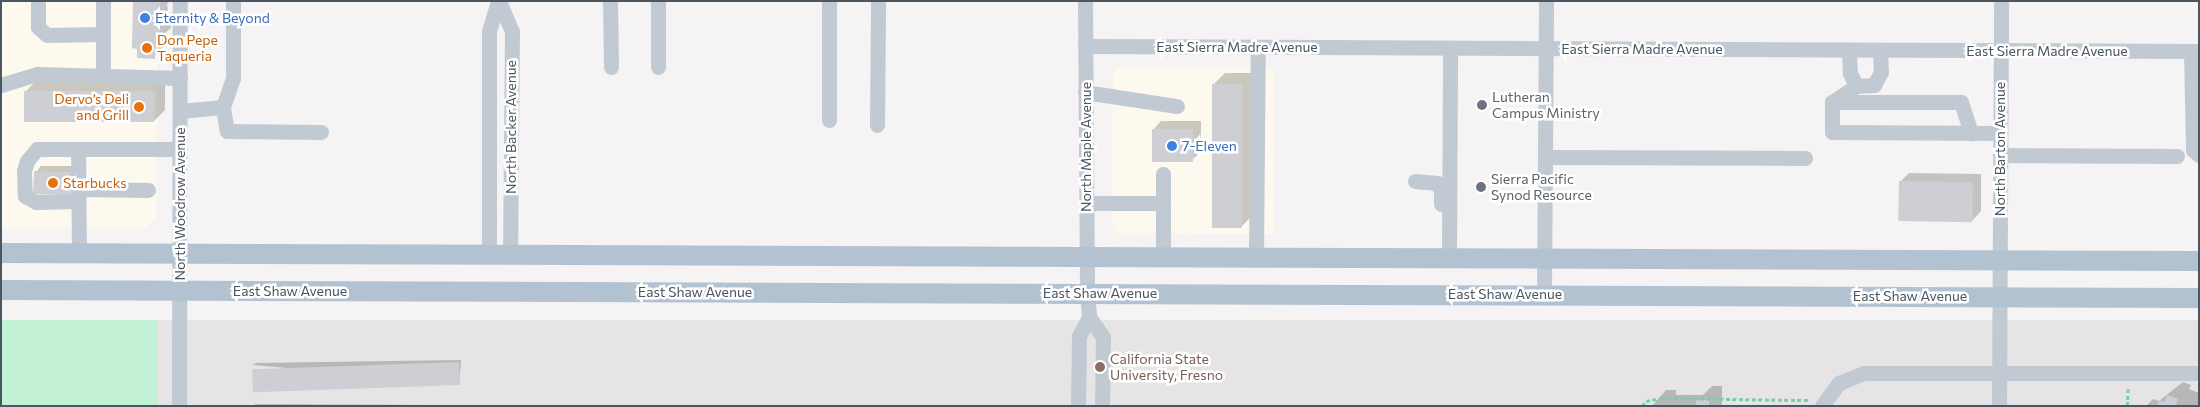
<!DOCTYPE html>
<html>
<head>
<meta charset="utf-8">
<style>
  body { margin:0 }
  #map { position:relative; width:2200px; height:407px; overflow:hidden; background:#f5f3f3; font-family:Commissioner,sans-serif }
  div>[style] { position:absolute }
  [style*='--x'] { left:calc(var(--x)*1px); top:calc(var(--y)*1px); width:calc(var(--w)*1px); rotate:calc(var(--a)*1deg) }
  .commercial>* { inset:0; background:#fdf9ef }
  .education>* { inset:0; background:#e6e4e5; transform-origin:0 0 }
  .green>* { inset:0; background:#c3f1d5; transform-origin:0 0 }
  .shadow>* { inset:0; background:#0003 }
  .building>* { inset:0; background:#cdcfd5; transform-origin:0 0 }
  .path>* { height:2.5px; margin-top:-1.25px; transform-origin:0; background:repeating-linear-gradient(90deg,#7ad0a6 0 4px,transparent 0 6.5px) }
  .minor>* { height:15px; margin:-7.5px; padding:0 7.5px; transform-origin:7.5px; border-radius:7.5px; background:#c1cad2 }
  .major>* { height:20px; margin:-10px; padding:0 10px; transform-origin:10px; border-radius:10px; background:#b3c2d1 }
  .dots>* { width:14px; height:14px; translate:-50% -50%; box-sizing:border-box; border:2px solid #fff; border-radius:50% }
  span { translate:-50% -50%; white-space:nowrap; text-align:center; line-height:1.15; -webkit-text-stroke:5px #fff; paint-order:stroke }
  .shop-label { font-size:14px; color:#366cbe }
  .left { translate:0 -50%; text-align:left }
  .food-label { font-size:14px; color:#c56008 }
  .right { translate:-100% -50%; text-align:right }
  .street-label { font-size:14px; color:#4a5661 }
  .worship-label { font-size:14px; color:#5b616d }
  .education-label { font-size:14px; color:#785e54 }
  .frame { position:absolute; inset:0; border:2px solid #4a5661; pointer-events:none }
</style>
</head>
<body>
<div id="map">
  <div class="commercial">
    <i style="clip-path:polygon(1px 1px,158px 1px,156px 217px,145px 229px,1px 228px)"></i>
    <i style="clip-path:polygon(1120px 67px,1274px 69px,1273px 234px,1117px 233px,1112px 224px,1113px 72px)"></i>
  </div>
  <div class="education">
    <i style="left:1px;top:320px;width:2198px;height:86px"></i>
  </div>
  <div class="green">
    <i style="left:1px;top:320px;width:157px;height:86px"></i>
  </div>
  <div class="shadow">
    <i style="clip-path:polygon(134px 1px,170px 1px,167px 4px,171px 28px,165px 33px,165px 46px,154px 57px)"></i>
    <i style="clip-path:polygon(1225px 73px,1252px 73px,1252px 216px,1241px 227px,1214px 84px)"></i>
    <i style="clip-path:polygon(37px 80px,165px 81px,165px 110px,154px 121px,26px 91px)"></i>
    <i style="clip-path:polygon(1161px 121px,1201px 121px,1201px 152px,1192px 160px,1153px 130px)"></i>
    <i style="clip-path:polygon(41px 166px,78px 166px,78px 187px,36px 172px)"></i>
    <i style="clip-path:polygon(1909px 173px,1981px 174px,1981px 211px,1973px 220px,1900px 182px)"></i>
    <i style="clip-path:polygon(461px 360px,459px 384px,253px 365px,256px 363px)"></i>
    <i style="clip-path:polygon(2183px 382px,2191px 385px,2189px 389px,2199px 393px,2199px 406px,2146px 406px,2153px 399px,2159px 401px)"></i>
    <i style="clip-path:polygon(1712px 386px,1722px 386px,1722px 406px,1652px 406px,1666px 390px,1676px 390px,1676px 395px,1703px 395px)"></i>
    <i style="clip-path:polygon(255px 404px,462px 405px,462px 406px,253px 406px)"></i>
  </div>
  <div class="building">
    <i style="clip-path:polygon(133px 1px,160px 1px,160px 14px,157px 14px,160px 40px,155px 40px,155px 59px,137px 58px,137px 49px,132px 48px)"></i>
    <i style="left:1212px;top:84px;width:30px;height:144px"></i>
    <i style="left:24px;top:91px;width:130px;height:31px"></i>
    <i style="left:1152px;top:129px;width:41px;height:33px"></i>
    <i style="left:34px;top:171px;width:38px;height:23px;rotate:2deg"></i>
    <i style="left:1899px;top:181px;width:74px;height:40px;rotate:1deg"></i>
    <i style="left:459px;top:362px;width:23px;height:207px;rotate:88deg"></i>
    <i style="clip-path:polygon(2167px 395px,2178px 399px,2176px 404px,2181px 406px,2157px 406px,2159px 400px,2165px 402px)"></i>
    <i style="left:1696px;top:400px;width:13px;height:6px"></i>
  </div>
  <div class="path">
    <i style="--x:1642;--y:406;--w:6;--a:-51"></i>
    <i style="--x:1646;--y:401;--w:15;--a:-11"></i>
    <i style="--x:1661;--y:398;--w:147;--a:0.8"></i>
    <i style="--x:2127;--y:406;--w:19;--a:-87"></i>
  </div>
  <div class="minor">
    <i style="--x:38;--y:1;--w:26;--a:90"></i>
    <i style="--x:38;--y:27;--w:12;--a:42"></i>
    <i style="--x:47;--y:35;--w:56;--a:-1"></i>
    <i style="--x:103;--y:1;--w:75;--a:90"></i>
    <i style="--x:499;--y:1;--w:33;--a:67"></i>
    <i style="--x:512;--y:31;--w:224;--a:90.5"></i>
    <i style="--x:610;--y:1;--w:66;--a:89.1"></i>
    <i style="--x:829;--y:1;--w:119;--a:90"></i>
    <i style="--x:1085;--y:1;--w:291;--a:89.6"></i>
    <i style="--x:1087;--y:292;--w:25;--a:85"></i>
    <i style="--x:1089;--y:317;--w:24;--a:55"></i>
    <i style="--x:1103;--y:337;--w:69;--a:90.8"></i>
    <i style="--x:1085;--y:46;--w:1114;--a:0.26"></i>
    <i style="--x:1849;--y:50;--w:23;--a:88"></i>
    <i style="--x:1850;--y:73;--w:14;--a:65"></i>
    <i style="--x:1856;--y:86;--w:18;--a:-3"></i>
    <i style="--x:1874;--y:85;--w:15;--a:-62"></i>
    <i style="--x:1881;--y:72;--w:22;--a:-93"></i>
    <i style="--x:2191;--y:51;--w:99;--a:88.8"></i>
    <i style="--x:2193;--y:150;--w:8;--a:40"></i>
    <i style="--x:658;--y:67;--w:66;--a:-90"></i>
    <i style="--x:1;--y:85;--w:38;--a:-17"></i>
    <i style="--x:37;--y:74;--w:143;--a:1.6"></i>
    <i style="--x:1856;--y:86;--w:29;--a:146"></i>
    <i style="--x:1832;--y:102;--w:30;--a:90"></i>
    <i style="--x:1832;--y:132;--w:168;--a:0.3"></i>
    <i style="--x:1085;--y:92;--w:93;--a:8.7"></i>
    <i style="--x:1832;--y:102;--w:129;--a:0"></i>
    <i style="--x:1961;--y:102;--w:33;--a:72"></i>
    <i style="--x:223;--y:107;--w:24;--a:81"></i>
    <i style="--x:227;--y:131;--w:94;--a:0.6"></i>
    <i style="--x:180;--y:111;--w:43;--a:-5.3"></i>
    <i style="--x:223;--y:107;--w:31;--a:-71"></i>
    <i style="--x:233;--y:78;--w:77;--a:-90"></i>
    <i style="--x:877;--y:125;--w:124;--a:-89.5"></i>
    <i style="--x:78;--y:149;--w:41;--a:180"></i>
    <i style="--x:37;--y:149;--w:16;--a:130"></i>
    <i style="--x:27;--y:161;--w:10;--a:107"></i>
    <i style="--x:24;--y:171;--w:25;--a:88"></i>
    <i style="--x:25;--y:196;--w:13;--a:29"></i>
    <i style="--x:36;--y:202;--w:42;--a:-1.4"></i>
    <i style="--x:2000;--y:155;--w:177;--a:0.3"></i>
    <i style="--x:1545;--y:157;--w:260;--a:0.2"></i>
    <i style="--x:1163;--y:174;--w:29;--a:90"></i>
    <i style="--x:1415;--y:181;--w:22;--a:5"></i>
    <i style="--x:1437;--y:183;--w:9;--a:63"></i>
    <i style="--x:1441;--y:191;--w:13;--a:90"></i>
    <i style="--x:78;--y:189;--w:70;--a:0.8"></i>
    <i style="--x:1086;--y:203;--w:77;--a:0"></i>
    <i style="--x:1163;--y:203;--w:54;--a:90"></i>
    <i style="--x:79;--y:254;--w:105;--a:-90.5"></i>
    <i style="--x:78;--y:149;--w:102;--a:0"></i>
    <i style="--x:489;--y:255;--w:224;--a:-90"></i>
    <i style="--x:489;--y:31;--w:31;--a:-73"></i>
    <i style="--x:1256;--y:257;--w:210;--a:-89.5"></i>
    <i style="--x:1449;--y:258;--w:210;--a:-89.7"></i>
    <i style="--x:1544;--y:295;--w:294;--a:-89.6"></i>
    <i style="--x:179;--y:406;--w:405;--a:-89.9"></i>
    <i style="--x:1078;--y:406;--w:70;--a:-89.2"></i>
    <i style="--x:1079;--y:336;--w:21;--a:-62"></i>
    <i style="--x:1822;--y:406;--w:29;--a:-54"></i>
    <i style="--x:1839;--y:383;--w:27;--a:-22"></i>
    <i style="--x:1864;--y:373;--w:335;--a:0"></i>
    <i style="--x:1999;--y:406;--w:405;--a:-89.7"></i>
  </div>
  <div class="major">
    <i style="--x:1;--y:253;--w:2198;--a:0.21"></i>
    <i style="--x:1;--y:290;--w:2198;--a:0.21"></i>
  </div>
  <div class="dots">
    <i style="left:145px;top:18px;background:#3f7fe0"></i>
    <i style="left:147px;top:48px;background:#e8710a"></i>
    <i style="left:1482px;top:105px;background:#6b7280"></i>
    <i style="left:139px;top:107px;background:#e8710a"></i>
    <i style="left:1172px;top:146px;background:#3f7fe0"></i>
    <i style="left:53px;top:183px;background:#e8710a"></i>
    <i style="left:1481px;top:187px;background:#6b7280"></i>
    <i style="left:1100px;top:367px;background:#8d6e63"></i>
  </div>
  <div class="shop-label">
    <span class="left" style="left:155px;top:18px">Eternity &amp; Beyond</span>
    <span class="left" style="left:1182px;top:146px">7-Eleven</span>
  </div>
  <div class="food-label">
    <span class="left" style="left:157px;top:48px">Don Pepe<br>Taqueria</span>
    <span class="right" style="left:129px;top:107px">Dervo’s Deli<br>and Grill</span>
    <span class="left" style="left:63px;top:183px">Starbucks</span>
  </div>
  <div class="street-label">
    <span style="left:1237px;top:47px">East Sierra Madre Avenue</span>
    <span style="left:1642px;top:49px">East Sierra Madre Avenue</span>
    <span style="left:2047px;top:51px">East Sierra Madre Avenue</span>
    <span style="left:511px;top:127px;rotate:-90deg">North Backer Avenue</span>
    <span style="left:1086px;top:147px;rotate:-90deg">North Maple Avenue</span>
    <span style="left:2000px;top:149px;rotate:-90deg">North Barton Avenue</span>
    <span style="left:180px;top:204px;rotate:-90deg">North Woodrow Avenue</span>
    <span style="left:290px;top:291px">East Shaw Avenue</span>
    <span style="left:695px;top:292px">East Shaw Avenue</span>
    <span style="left:1100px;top:293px">East Shaw Avenue</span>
    <span style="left:1505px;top:294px">East Shaw Avenue</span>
    <span style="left:1910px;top:296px">East Shaw Avenue</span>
  </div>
  <div class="worship-label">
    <span class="left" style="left:1492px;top:105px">Lutheran<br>Campus Ministry</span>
    <span class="left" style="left:1491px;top:187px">Sierra Pacific<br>Synod Resource</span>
  </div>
  <div class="education-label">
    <span class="left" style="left:1110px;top:367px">California State<br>University, Fresno</span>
  </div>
  <div class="frame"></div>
</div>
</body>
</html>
